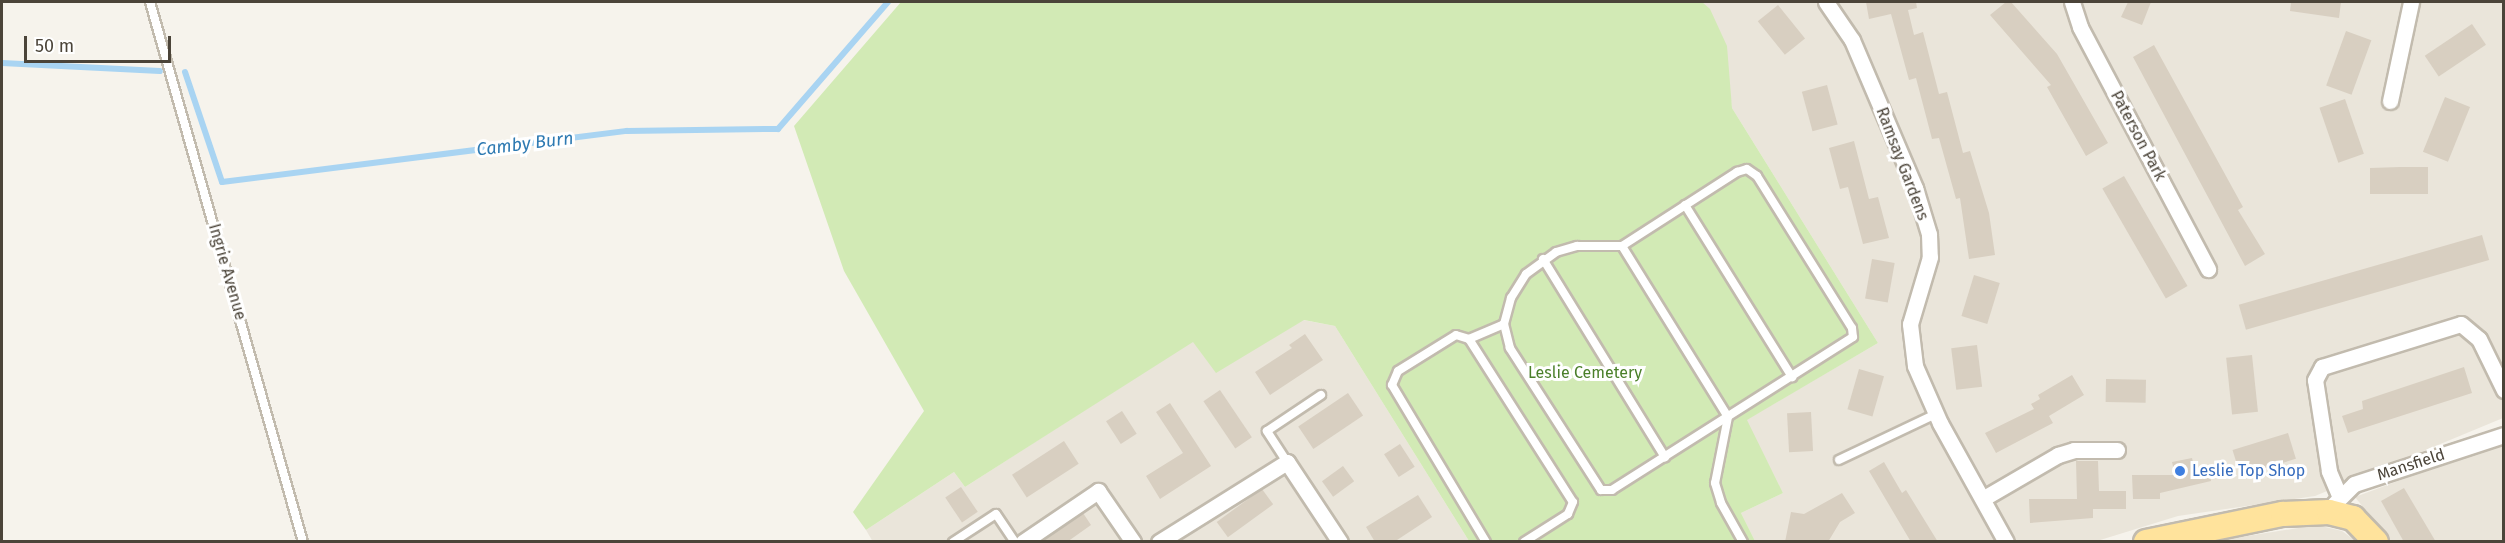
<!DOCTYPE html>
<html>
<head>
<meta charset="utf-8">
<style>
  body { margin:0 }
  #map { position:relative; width:2505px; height:543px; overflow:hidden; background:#f6f3ec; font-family:"Fira Sans",sans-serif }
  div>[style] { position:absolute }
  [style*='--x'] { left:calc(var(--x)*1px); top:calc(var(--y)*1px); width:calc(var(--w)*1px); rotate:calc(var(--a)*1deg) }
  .residential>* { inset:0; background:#eae5da }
  .green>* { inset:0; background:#d2eab5 }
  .stream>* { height:6px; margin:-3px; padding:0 3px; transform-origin:3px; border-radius:3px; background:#a9d4f2 }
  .building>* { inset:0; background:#d8cfc1; transform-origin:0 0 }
  .roads { filter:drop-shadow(2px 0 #c2bbae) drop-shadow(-2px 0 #c2bbae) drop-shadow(0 2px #c2bbae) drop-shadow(0 -2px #c2bbae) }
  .service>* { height:8px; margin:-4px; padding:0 4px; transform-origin:4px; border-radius:4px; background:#fff }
  .minor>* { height:15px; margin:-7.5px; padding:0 7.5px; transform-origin:7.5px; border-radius:7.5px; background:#fff }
  .primary>* { height:24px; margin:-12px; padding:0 12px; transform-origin:12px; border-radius:12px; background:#ffe39c }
  .dots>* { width:16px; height:16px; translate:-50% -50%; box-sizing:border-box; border:3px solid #fff; border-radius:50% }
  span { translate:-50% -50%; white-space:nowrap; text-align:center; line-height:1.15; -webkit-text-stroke:6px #fff; paint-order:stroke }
  .street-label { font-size:16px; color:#4b4439 }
  .park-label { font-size:16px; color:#4a7f2a }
  .shop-label { font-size:16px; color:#366cbe }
  .left { translate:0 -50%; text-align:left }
  .water-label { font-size:18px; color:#2e7ab2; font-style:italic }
  .frame { position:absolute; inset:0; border:3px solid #4b4439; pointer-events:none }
  .scale { position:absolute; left:24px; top:36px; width:147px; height:27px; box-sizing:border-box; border:3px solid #4b4439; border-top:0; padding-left:8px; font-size:18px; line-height:21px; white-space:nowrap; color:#4b4439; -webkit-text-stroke:4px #fff; paint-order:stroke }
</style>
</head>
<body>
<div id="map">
  <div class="residential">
    <i style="clip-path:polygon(1702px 2px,2503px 2px,2503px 418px,2315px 496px,2178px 516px,2097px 541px,1755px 541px,1741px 513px,1783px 493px,1746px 420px,1878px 343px,1732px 108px,1725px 55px)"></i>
    <i style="clip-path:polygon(1303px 320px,1335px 326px,1469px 541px,873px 542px,866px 530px,954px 472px,965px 487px,1193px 341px,1216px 372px)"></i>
    <i style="clip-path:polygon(2503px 442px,2503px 541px,2390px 541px,2355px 497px)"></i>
    <i style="clip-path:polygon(2317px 525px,2342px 531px,2356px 541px,2216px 541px)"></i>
  </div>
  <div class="green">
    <i style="clip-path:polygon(901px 2px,1702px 2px,1710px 9px,1727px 46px,1732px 108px,1878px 343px,1747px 420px,1783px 493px,1741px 513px,1755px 541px,1469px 541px,1335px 326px,1304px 320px,1216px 373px,1193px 342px,965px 487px,954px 472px,866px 530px,853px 512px,924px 411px,844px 271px,794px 126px)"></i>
  </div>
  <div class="stream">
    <i style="--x:2;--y:63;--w:158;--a:2.9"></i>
    <i style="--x:185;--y:72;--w:116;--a:71.4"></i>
    <i style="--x:222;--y:182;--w:408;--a:-7.2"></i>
    <i style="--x:627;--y:131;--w:151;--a:-0.8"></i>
    <i style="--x:778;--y:129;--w:168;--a:-49.1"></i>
  </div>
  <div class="building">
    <i style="clip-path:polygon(1866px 2px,1916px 2px,1917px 8px,1908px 10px,1914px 35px,1923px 32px,1939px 94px,1947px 92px,1963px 153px,1970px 151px,1989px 213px,1995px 255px,1969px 259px,1960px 198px,1956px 199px,1939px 138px,1932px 139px,1916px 78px,1909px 80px,1891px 14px,1869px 19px)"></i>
    <i style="clip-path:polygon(2006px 2px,2011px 2px,2057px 54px,2108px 143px,2086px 156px,2047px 87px,2051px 85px,1990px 15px)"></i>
    <i style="clip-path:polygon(2128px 2px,2151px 2px,2142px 25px,2121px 17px)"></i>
    <i style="clip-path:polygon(2291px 2px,2341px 2px,2339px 18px,2290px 11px)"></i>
    <i style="left:1778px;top:5px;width:43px;height:26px;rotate:51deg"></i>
    <i style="left:2472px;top:24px;width:25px;height:57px;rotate:56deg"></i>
    <i style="left:2346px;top:31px;width:27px;height:58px;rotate:20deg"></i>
    <i style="clip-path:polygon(2154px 45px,2243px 207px,2238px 210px,2265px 254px,2245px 266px,2133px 57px)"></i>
    <i style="left:1827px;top:85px;width:41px;height:26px;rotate:75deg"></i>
    <i style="left:2445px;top:97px;width:27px;height:59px;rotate:22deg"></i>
    <i style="left:2345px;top:99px;width:58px;height:27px;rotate:71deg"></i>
    <i style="clip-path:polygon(1854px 141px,1869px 199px,1878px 197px,1889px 238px,1863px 244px,1848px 187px,1840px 189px,1829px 148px)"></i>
    <i style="clip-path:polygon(2400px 167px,2428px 167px,2428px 194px,2370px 194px,2370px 168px)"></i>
    <i style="left:2124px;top:176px;width:127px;height:25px;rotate:60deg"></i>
    <i style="left:2482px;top:235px;width:26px;height:253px;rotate:74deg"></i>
    <i style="left:1872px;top:259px;width:23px;height:40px;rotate:10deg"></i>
    <i style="left:1974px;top:275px;width:27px;height:43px;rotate:17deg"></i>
    <i style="clip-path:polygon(1305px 334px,1323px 360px,1270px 395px,1255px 372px,1292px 348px,1289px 345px)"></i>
    <i style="left:1977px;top:345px;width:42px;height:26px;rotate:83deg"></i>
    <i style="left:2252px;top:355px;width:57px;height:26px;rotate:84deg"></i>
    <i style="clip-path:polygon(2464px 367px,2472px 393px,2348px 433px,2342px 416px,2363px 409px,2362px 401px)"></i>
    <i style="left:1859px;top:369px;width:26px;height:42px;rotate:16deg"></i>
    <i style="clip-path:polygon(2072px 375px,2084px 395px,2049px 416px,2053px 423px,1996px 453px,1985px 433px,2034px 409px,2031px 404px,2040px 399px,2038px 395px)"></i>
    <i style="left:2106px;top:379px;width:40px;height:23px;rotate:1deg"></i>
    <i style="left:1220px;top:390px;width:57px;height:20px;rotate:56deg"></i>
    <i style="left:1348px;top:393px;width:27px;height:60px;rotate:56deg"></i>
    <i style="clip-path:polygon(1170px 403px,1211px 466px,1160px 499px,1146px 476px,1183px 453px,1156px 412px)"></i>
    <i style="left:1122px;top:411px;width:27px;height:19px;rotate:57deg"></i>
    <i style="left:1811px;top:412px;width:39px;height:24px;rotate:87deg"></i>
    <i style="left:2288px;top:433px;width:27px;height:58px;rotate:73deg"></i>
    <i style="left:1064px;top:441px;width:27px;height:62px;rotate:57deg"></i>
    <i style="left:1400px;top:444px;width:27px;height:19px;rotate:57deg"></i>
    <i style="clip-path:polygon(2192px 458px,2196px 474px,2210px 474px,2211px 481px,2160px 493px,2160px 499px,2133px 499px,2132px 475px,2175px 475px,2172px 462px)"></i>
    <i style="clip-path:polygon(2076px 461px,2098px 461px,2099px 491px,2126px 491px,2126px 509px,2093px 509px,2093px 518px,2030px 523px,2029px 499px,2077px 499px)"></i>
    <i style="clip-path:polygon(1884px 462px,1902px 493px,1906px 490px,1938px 542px,1911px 542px,1869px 471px)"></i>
    <i style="left:1343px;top:466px;width:19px;height:26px;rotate:54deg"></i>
    <i style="left:961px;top:487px;width:30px;height:19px;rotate:56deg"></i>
    <i style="clip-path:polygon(2404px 488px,2436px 542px,2404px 542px,2381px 501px)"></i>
    <i style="left:1262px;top:489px;width:19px;height:56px;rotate:54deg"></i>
    <i style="clip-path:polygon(1842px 493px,1855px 513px,1840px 522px,1828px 542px,1785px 542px,1791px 512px,1804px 514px)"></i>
    <i style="clip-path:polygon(1418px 495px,1432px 517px,1394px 542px,1375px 542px,1366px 527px)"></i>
    <i style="clip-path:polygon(1083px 513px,1091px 525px,1067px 542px,1041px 542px)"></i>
  </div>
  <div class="roads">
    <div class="service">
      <i style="--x:150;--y:2;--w:561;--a:74.18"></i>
      <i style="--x:1747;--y:169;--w:12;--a:35"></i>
      <i style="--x:1757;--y:176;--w:179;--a:58"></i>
      <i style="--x:1852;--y:328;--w:9;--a:84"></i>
      <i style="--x:1853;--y:337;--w:285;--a:147.6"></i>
      <i style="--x:1612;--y:490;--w:11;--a:180"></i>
      <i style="--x:1601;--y:490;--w:169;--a:-122.7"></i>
      <i style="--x:1510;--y:348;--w:25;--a:-104"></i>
      <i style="--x:1504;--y:324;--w:27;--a:-75"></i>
      <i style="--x:1511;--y:298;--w:28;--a:-58"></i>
      <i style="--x:1526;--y:274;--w:37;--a:-36"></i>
      <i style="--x:1556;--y:252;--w:22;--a:-16"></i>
      <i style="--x:1577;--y:246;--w:45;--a:0"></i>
      <i style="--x:1622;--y:246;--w:137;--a:-32.8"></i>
      <i style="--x:1737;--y:172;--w:10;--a:-17"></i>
      <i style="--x:1685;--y:205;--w:203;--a:58.1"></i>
      <i style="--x:1622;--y:246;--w:201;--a:58.2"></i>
      <i style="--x:1728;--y:417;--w:67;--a:101.1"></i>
      <i style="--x:1715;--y:483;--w:21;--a:73"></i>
      <i style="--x:1721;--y:503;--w:45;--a:60.6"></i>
      <i style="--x:1543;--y:259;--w:233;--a:58.4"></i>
      <i style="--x:1469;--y:339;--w:38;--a:-23"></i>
      <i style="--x:1839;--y:460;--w:107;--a:-25.4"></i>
      <i style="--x:1287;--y:462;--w:37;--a:-123"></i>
      <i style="--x:1267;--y:431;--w:65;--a:-33.7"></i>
      <i style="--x:953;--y:542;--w:51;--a:-33.1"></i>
      <i style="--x:996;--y:514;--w:34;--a:56"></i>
      <i style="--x:1486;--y:542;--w:183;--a:-120.9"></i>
      <i style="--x:1392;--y:385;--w:15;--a:-67"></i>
      <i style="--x:1398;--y:371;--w:68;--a:-31.8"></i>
      <i style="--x:1456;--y:335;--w:14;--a:17"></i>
      <i style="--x:1469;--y:339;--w:193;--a:57.5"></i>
      <i style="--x:1573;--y:502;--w:13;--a:113"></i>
      <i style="--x:1568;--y:514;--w:52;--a:147.5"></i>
    </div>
    <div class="minor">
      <i style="--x:1826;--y:2;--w:46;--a:55.6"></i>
      <i style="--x:1852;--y:40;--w:161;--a:66.9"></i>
      <i style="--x:1915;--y:188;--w:48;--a:73.1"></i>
      <i style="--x:1929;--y:234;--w:23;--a:88"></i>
      <i style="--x:1930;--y:257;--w:70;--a:106.6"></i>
      <i style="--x:1910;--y:324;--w:42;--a:83.2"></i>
      <i style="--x:1915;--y:366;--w:62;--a:66.3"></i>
      <i style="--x:1940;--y:423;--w:136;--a:61"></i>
      <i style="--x:2072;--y:2;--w:26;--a:72"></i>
      <i style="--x:2080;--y:27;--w:274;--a:62.1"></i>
      <i style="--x:2390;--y:101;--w:101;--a:-78"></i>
      <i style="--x:2339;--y:495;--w:26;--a:-113"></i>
      <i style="--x:2329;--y:471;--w:92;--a:-98.7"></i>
      <i style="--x:2315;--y:380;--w:15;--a:-62"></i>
      <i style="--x:2322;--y:367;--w:145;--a:-17.2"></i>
      <i style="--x:2461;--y:324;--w:23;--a:40"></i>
      <i style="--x:2479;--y:339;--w:57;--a:63.9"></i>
      <i style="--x:1984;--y:498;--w:86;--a:-30.2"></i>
      <i style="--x:2058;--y:455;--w:17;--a:-17"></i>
      <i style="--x:2074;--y:450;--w:43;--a:0"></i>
      <i style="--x:2334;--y:504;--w:28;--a:-45"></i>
      <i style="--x:2354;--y:484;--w:158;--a:-18.1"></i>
      <i style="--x:1023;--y:542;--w:91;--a:-34.2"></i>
      <i style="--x:1098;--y:491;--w:62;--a:55.5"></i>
      <i style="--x:1159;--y:542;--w:151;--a:-32"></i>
      <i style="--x:1287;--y:462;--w:96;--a:56.5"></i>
    </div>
    <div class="primary">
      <i style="--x:2146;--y:542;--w:140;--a:-11.6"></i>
      <i style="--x:2283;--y:514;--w:46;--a:-2.5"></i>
      <i style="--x:2329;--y:512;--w:25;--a:14"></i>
      <i style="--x:2353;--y:518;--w:33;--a:46"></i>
    </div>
  </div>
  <div class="dots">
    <i style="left:2180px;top:471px;background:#3f7fe0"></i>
  </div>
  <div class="street-label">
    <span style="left:2138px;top:136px;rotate:62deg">Paterson Park</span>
    <span style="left:1902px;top:164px;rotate:69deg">Ramsay Gardens</span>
    <span style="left:227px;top:272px;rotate:74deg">Ingrie Avenue</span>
    <span style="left:2411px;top:465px;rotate:-18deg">Mansfield</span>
  </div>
  <div class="park-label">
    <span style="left:1585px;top:373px">Leslie Cemetery</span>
  </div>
  <div class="shop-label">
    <span class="left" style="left:2192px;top:471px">Leslie Top Shop</span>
  </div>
  <div class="water-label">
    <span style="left:525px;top:144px;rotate:-7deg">Camby Burn</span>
  </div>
  <div class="frame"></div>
  <div class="scale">50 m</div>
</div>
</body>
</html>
